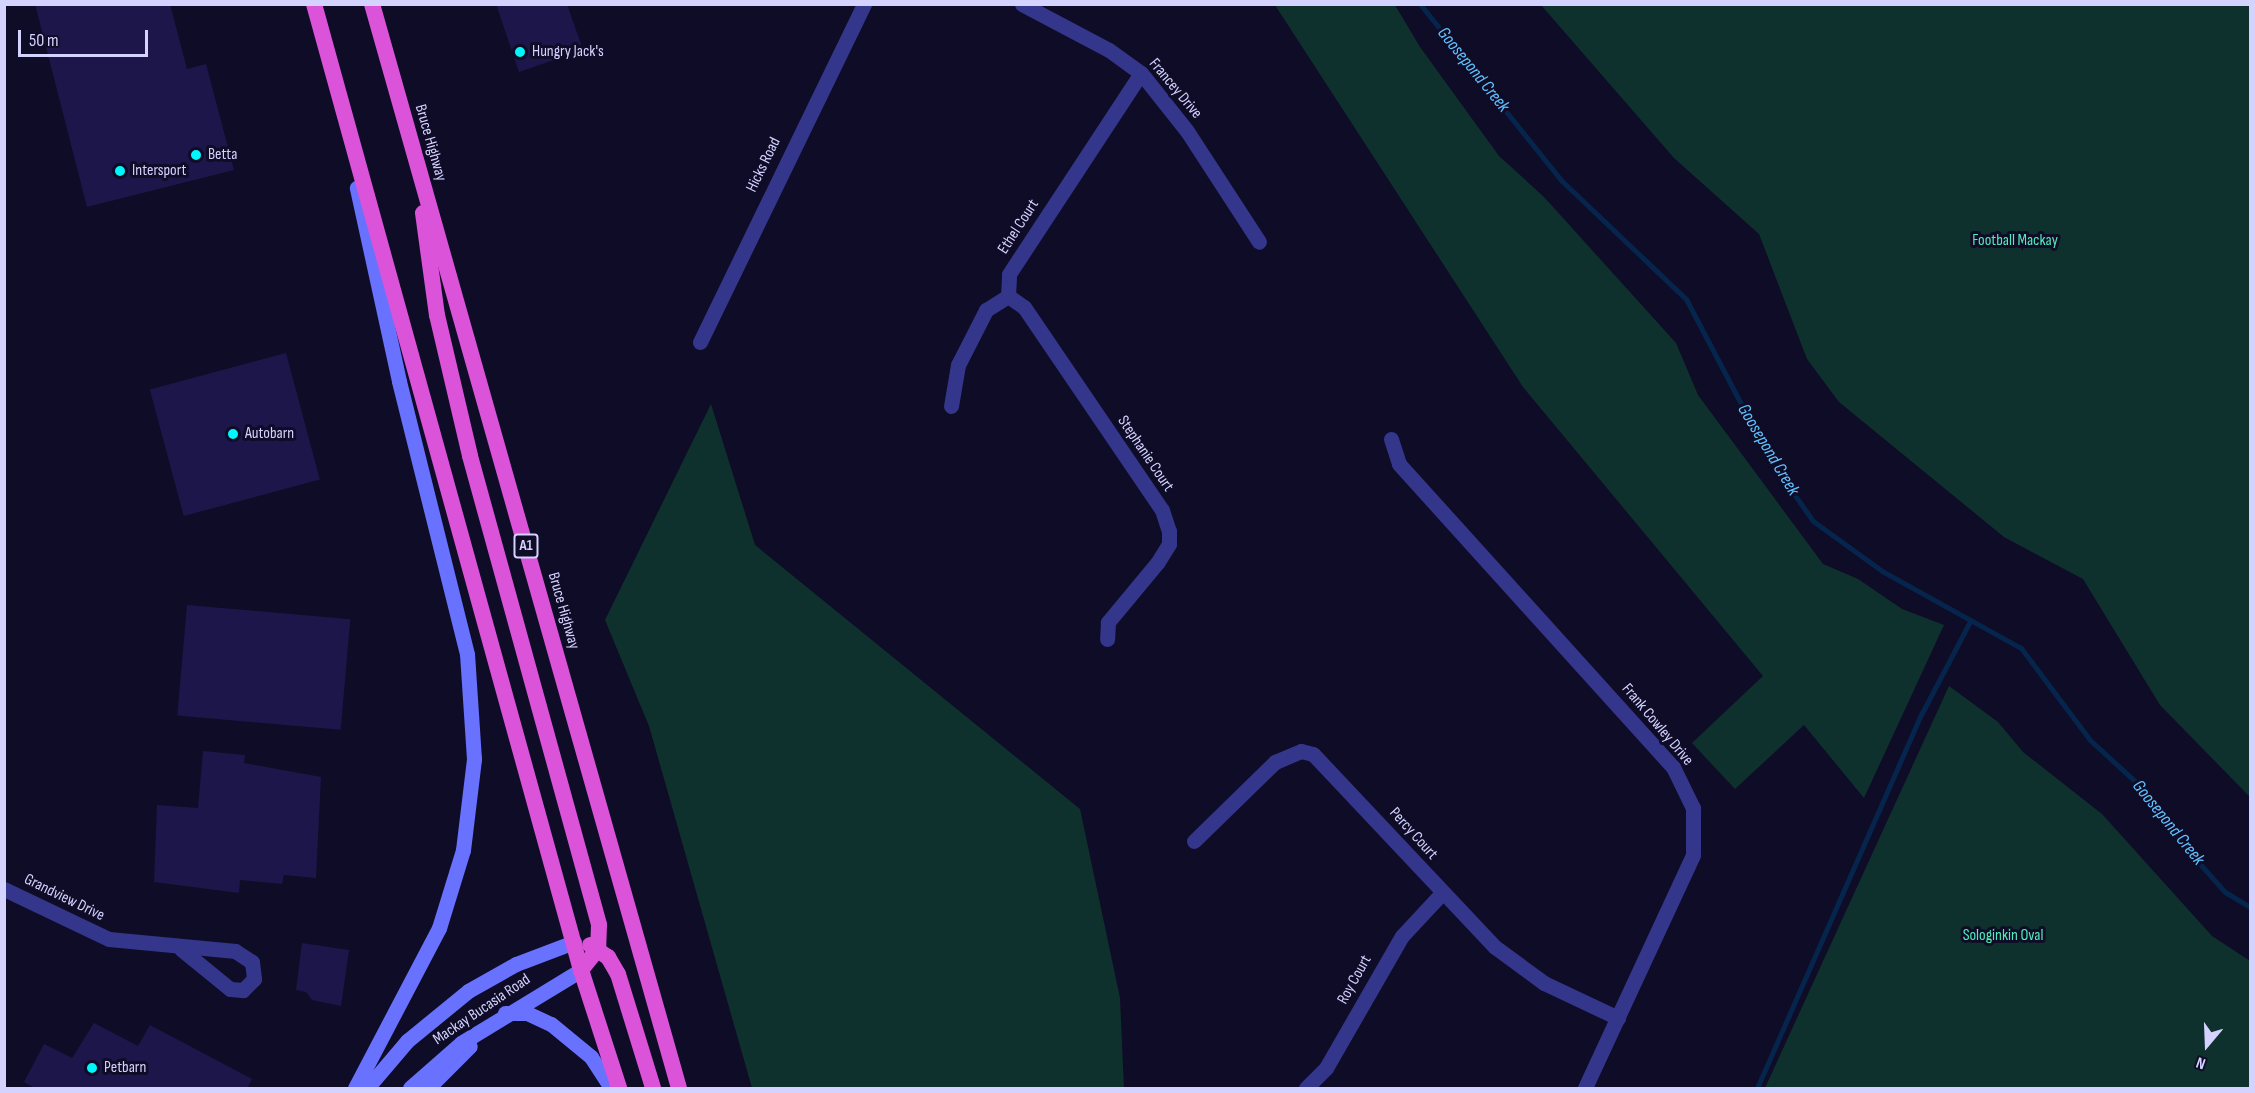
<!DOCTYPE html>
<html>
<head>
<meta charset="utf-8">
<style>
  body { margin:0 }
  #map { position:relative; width:2255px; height:1093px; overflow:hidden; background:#0f0c27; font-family:"Sofia Sans Condensed",sans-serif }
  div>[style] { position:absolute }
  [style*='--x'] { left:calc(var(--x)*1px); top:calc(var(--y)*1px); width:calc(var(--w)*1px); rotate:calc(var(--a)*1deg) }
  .green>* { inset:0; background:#0f312d }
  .stream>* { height:5px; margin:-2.5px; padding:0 2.5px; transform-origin:2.5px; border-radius:2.5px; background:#06254c }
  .building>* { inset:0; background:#1d164a; transform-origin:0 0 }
  .minor>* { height:15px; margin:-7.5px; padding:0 7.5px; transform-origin:7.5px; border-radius:7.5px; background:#33368b }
  .secondary>* { height:15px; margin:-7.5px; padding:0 7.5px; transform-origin:7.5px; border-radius:7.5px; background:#6971ff }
  .trunk>* { height:16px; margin:-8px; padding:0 8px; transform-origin:8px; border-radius:8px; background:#da53d8 }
  .dots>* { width:16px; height:16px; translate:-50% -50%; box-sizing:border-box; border:3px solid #0f0c27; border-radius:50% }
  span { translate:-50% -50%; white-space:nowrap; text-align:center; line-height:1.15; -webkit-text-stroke:6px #0f0c27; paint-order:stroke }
  .shield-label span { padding:2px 4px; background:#0f0c27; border:2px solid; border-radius:4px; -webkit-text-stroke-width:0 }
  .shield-label { font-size:15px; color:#d4d2ff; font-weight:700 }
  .poi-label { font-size:16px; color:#d4d2ff }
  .left { translate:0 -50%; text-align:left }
  .street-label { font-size:16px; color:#d4d2ff }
  .park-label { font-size:16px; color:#51ecb9 }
  .water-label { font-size:18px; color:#60c2ff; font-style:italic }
  .frame { position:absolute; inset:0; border:6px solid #d4d2ff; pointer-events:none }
  .north { position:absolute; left:2177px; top:1015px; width:60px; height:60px; -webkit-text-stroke:4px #0f0c27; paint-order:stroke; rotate:199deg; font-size:16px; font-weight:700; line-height:24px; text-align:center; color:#d4d2ff }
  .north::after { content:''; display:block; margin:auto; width:21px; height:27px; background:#d4d2ff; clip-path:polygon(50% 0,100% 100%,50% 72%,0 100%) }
  .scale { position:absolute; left:18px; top:30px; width:130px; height:27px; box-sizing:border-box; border:3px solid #d4d2ff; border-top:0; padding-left:8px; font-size:18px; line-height:21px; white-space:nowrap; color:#d4d2ff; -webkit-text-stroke:4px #0f0c27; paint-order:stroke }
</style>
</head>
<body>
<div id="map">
  <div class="green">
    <i style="clip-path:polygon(1275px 5px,1395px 5px,1420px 47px,1499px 156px,1544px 197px,1676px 343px,1698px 395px,1823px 564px,1858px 579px,1902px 609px,1944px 625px,1864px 798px,1804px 725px,1735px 789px,1692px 743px,1763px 676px,1523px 387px)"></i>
    <i style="clip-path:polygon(1541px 5px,2250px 5px,2250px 797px,2160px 705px,2083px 579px,2004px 537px,1839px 402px,1807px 359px,1759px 234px,1674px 158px)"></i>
    <i style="clip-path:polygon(711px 404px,755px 545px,1080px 809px,1120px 998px,1124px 1088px,752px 1088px,649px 726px,605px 620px)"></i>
    <i style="clip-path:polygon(1949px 686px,1998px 722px,2023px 752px,2102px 814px,2212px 936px,2250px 961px,2250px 1088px,1765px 1088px)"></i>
  </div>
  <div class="stream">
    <i style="--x:1420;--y:4;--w:227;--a:51.3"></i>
    <i style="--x:1562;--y:181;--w:171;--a:43.6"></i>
    <i style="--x:1686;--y:299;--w:185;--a:62.3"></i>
    <i style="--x:1772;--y:463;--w:71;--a:54.7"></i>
    <i style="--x:1813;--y:521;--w:85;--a:35.9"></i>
    <i style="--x:1882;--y:571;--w:159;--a:29"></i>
    <i style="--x:2021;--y:648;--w:115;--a:53.1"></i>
    <i style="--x:2090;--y:740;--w:80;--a:42.5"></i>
    <i style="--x:2149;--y:794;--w:52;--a:57.5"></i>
    <i style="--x:2177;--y:838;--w:72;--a:48.4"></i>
    <i style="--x:2225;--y:892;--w:29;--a:31"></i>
    <i style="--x:1757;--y:1088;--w:410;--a:-66.3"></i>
    <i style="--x:1922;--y:713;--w:104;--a:-62.4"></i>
  </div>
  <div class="building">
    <i style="clip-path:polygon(35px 4px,170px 4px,187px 69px,206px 64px,234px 170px,87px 207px)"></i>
    <i style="clip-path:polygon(496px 4px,567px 4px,583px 50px,519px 72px)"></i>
    <i style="left:286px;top:353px;width:131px;height:141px;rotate:75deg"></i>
    <i style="left:187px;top:605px;width:164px;height:111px;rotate:5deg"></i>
    <i style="clip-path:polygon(203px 751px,245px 755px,244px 763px,321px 777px,316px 878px,284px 875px,282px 884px,240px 880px,239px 893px,154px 882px,157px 805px,198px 808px)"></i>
    <i style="clip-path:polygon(302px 943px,349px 950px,341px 1006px,312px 1000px,306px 992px,296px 990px)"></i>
    <i style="clip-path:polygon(94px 1023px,138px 1046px,150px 1025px,252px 1079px,247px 1089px,36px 1089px,24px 1082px,44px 1044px,72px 1058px)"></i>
  </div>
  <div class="minor">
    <i style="--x:1022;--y:4;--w:98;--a:27.9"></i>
    <i style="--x:1109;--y:50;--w:39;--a:36"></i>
    <i style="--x:1141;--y:73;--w:74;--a:51.6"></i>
    <i style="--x:1187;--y:131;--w:132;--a:57"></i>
    <i style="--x:1008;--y:296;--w:19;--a:35"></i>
    <i style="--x:1024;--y:307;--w:245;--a:55.8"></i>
    <i style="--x:1162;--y:510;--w:22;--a:72"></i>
    <i style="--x:1169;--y:531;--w:13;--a:90"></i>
    <i style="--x:1169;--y:544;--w:22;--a:122"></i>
    <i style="--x:1157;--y:563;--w:77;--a:129.7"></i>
    <i style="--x:1108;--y:622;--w:17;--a:93"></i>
    <i style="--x:700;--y:342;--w:376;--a:-64.1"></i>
    <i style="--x:951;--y:406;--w:42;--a:-80.3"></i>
    <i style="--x:958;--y:365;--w:62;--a:-63"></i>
    <i style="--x:986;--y:310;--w:26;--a:-32"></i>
    <i style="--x:1008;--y:296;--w:22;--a:-87"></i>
    <i style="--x:1009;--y:274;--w:240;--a:-56.7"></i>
    <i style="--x:1391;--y:439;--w:26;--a:72"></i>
    <i style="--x:1399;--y:464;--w:409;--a:47.9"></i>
    <i style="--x:1673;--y:767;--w:46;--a:64"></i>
    <i style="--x:1693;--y:808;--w:47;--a:90"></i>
    <i style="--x:1693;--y:855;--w:257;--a:114.9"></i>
    <i style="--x:1194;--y:841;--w:113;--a:-44.3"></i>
    <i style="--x:1275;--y:762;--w:28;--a:-23"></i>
    <i style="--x:1301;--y:751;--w:12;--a:14"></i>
    <i style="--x:1313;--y:754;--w:265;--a:46.7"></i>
    <i style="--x:1495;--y:947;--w:61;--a:36.3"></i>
    <i style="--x:1544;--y:983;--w:82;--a:25.3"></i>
    <i style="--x:4;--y:889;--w:116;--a:25.5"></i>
    <i style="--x:109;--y:939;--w:127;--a:5.4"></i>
    <i style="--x:235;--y:951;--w:20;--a:33"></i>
    <i style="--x:252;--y:962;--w:17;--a:83"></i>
    <i style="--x:254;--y:979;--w:16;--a:135"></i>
    <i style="--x:243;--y:990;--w:13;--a:-176"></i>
    <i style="--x:230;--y:989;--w:63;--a:-140.8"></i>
    <i style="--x:1306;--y:1088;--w:28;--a:-45"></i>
    <i style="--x:1326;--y:1068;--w:152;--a:-60.1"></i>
    <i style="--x:1402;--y:936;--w:59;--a:-47.1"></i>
  </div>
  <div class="secondary">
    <i style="--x:505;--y:1013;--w:22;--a:0"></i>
    <i style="--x:527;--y:1013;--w:26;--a:25"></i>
    <i style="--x:551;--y:1024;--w:52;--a:39.5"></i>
    <i style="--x:591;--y:1057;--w:37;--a:57"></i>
    <i style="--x:355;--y:1088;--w:181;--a:-62.3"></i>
    <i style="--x:439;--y:928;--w:82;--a:-72.9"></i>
    <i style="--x:463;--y:850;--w:92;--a:-83.1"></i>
    <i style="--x:474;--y:759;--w:105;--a:-93.8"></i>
    <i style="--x:467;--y:654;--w:281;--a:-104"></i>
    <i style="--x:399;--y:381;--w:198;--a:-102.3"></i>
    <i style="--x:367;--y:1088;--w:62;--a:-49.6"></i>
    <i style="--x:407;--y:1041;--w:79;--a:-39.3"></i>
    <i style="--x:468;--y:991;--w:55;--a:-29.4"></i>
    <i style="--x:516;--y:964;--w:62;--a:-20.8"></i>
    <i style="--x:410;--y:1088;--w:68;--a:-41.4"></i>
    <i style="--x:461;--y:1043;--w:140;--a:-31.3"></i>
    <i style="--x:428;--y:1088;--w:59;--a:-45"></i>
  </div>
  <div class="trunk">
    <i style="--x:314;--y:4;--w:1002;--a:74.55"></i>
    <i style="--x:581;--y:970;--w:124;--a:72.1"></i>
    <i style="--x:372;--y:4;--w:1127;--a:74.19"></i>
    <i style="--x:423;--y:213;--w:103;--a:82.2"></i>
    <i style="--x:437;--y:315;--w:145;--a:76.8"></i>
    <i style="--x:470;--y:456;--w:486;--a:74.6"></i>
    <i style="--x:599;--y:925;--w:24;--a:92"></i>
    <i style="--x:598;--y:949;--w:27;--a:129"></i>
    <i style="--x:590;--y:945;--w:22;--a:34"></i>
    <i style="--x:608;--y:957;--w:20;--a:60"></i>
    <i style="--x:618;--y:974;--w:119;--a:72.9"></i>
  </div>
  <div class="dots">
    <i style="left:520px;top:52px;background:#00f8fd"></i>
    <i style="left:196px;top:155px;background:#00f8fd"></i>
    <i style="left:120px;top:171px;background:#00f8fd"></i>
    <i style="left:233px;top:434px;background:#00f8fd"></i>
    <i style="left:92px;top:1068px;background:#00f8fd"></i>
  </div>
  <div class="shield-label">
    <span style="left:526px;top:546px">A1</span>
  </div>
  <div class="poi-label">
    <span class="left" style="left:532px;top:52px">Hungry Jack's</span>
    <span class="left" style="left:208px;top:155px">Betta</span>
    <span class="left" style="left:132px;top:171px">Intersport</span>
    <span class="left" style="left:245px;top:434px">Autobarn</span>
    <span class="left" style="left:104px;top:1068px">Petbarn</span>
  </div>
  <div class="street-label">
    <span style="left:1175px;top:89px;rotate:50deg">Francey Drive</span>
    <span style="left:430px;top:143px;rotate:74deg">Bruce Highway</span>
    <span style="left:764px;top:165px;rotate:-64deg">Hicks Road</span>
    <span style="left:1019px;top:227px;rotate:-57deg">Ethel Court</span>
    <span style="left:1145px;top:454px;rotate:56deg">Stephanie Court</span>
    <span style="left:563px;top:611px;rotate:74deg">Bruce Highway</span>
    <span style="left:1657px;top:725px;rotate:50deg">Frank Cowley Drive</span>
    <span style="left:1413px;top:834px;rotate:48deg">Percy Court</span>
    <span style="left:64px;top:898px;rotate:26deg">Grandview Drive</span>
    <span style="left:1355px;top:980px;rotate:-61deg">Roy Court</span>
    <span style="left:482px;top:1010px;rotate:-34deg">Mackay Bucasia Road</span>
  </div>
  <div class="park-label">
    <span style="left:2015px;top:241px">Football Mackay</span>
    <span style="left:2003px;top:936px">Sologinkin Oval</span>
  </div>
  <div class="water-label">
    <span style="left:1473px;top:70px;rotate:51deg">Goosepond Creek</span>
    <span style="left:1768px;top:450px;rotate:59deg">Goosepond Creek</span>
    <span style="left:2168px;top:823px;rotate:51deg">Goosepond Creek</span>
  </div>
  <div class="frame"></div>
  <div class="north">N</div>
  <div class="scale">50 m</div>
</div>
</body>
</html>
